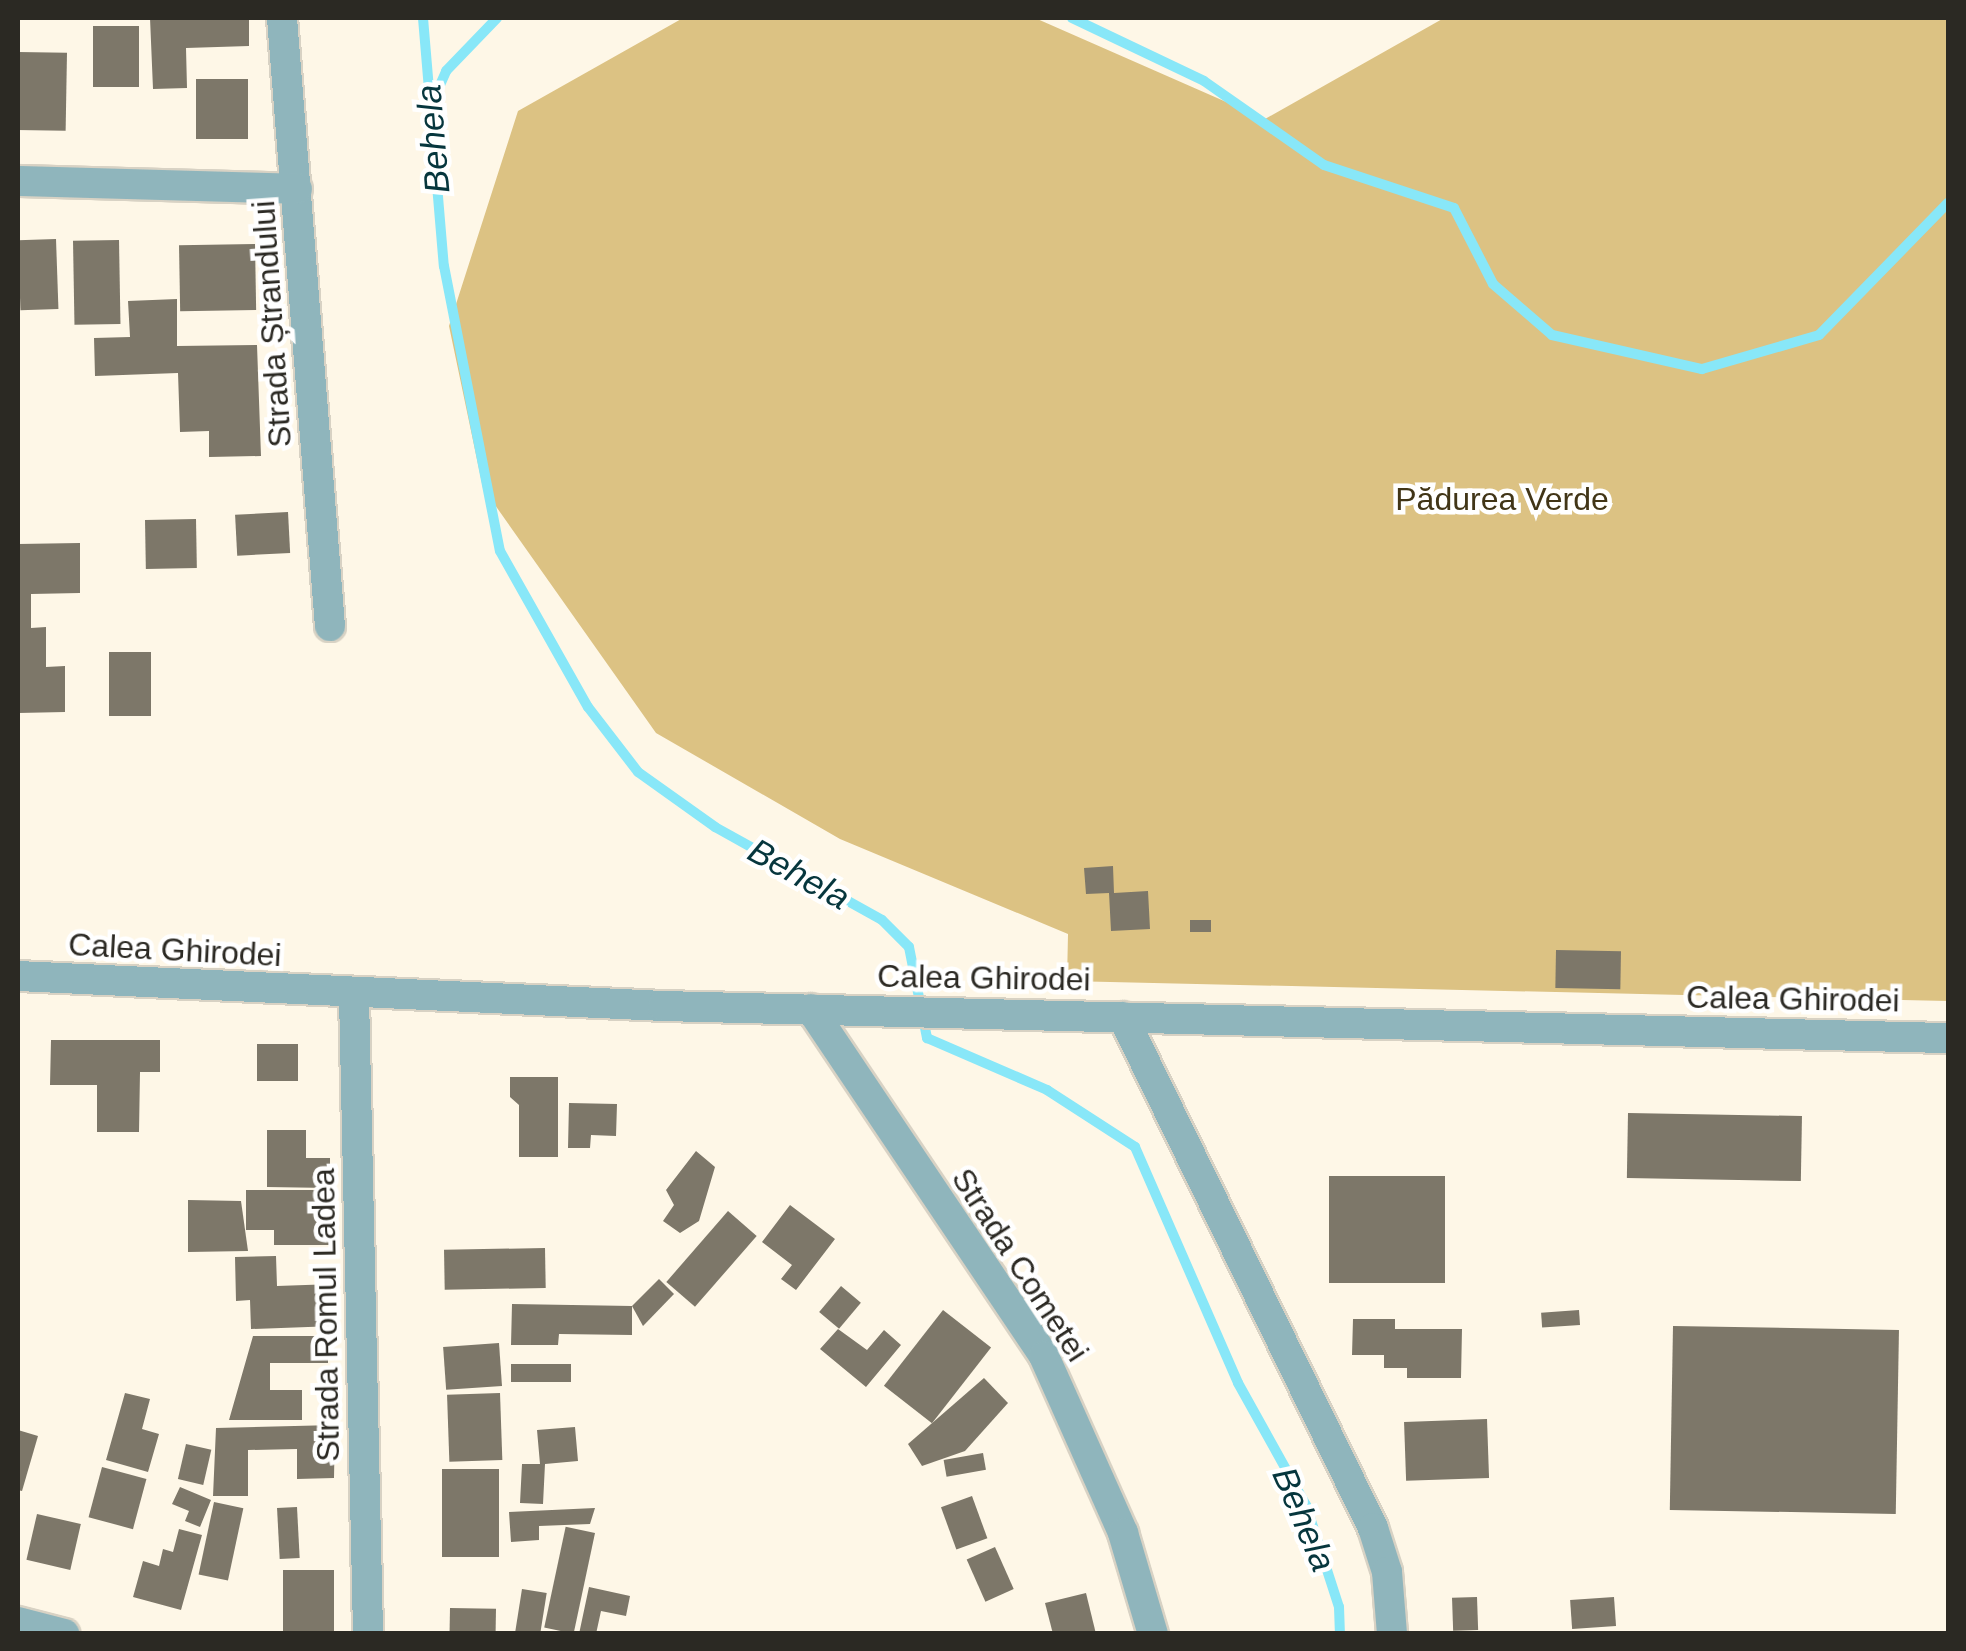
<!DOCTYPE html>
<html>
<head>
<meta charset="utf-8">
<style>
  body { margin:0 }
  #map { position:relative; width:1966px; height:1651px; overflow:hidden; background:#fef7e7; font-family:Helvetica,sans-serif }
  div>[style] { position:absolute }
  [style*='--x'] { left:calc(var(--x)*1px); top:calc(var(--y)*1px); width:calc(var(--w)*1px); rotate:calc(var(--a)*1deg) }
  .green>* { inset:0; background:#dcc283 }
  .stream>* { height:10px; margin:-5px; padding:0 5px; transform-origin:5px; border-radius:5px; background:#88e7f8 }
  .building>* { inset:0; background:#7d7769; transform-origin:0 0 }
  .roads { filter:drop-shadow(2px 0 #d8d2c4) drop-shadow(-2px 0 #d8d2c4) drop-shadow(0 2px #d8d2c4) drop-shadow(0 -2px #d8d2c4) }
  .minor>* { height:30px; margin:-15px; padding:0 15px; transform-origin:15px; border-radius:15px; background:#8fb5bc }
  .tertiary>* { height:30px; margin:-15px; padding:0 15px; transform-origin:15px; border-radius:15px; background:#8fb5bc }
  span { translate:-50% -50%; white-space:nowrap; text-align:center; line-height:1.15; -webkit-text-stroke:9px #fff; paint-order:stroke }
  .street-label { font-size:32px; color:#2b2923 }
  .park-label { font-size:32px; color:#413517 }
  .water-label { font-size:35px; color:#06363d; font-style:italic }
  .frame { position:absolute; inset:0; border:20px solid #2b2923; pointer-events:none }
</style>
</head>
<body>
<div id="map">
  <div class="green">
    <i style="clip-path:polygon(683px 18px,1035px 18px,1265px 119px,1444px 18px,1948px 18px,1948px 1001px,1067px 981px,1068px 934px,840px 839px,656px 733px,483px 488px,449px 326px,518px 111px)"></i>
  </div>
  <div class="stream">
    <i style="--x:423;--y:18;--w:249;--a:85.2"></i>
    <i style="--x:444;--y:266;--w:290;--a:78.9"></i>
    <i style="--x:500;--y:551;--w:179;--a:60.6"></i>
    <i style="--x:588;--y:707;--w:82;--a:52.4"></i>
    <i style="--x:638;--y:772;--w:95;--a:35.5"></i>
    <i style="--x:715;--y:827;--w:191;--a:29.1"></i>
    <i style="--x:882;--y:920;--w:38;--a:45"></i>
    <i style="--x:909;--y:947;--w:93;--a:78.8"></i>
    <i style="--x:927;--y:1038;--w:131;--a:23.4"></i>
    <i style="--x:1047;--y:1090;--w:105;--a:32.9"></i>
    <i style="--x:1135;--y:1147;--w:257;--a:66.4"></i>
    <i style="--x:1238;--y:1383;--w:140;--a:60.9"></i>
    <i style="--x:1306;--y:1505;--w:107;--a:72.1"></i>
    <i style="--x:1339;--y:1607;--w:27;--a:88"></i>
    <i style="--x:1072;--y:18;--w:146;--a:25.5"></i>
    <i style="--x:1204;--y:81;--w:146;--a:35"></i>
    <i style="--x:1324;--y:165;--w:137;--a:18.3"></i>
    <i style="--x:1454;--y:208;--w:85;--a:62.8"></i>
    <i style="--x:1493;--y:284;--w:78;--a:40.8"></i>
    <i style="--x:1552;--y:335;--w:154;--a:12.8"></i>
    <i style="--x:1702;--y:369;--w:122;--a:-16.2"></i>
    <i style="--x:1819;--y:335;--w:185;--a:-45.7"></i>
    <i style="--x:432;--y:103;--w:35;--a:-66"></i>
    <i style="--x:446;--y:71;--w:74;--a:-46.1"></i>
  </div>
  <div class="building">
    <i style="clip-path:polygon(150px 18px,249px 18px,249px 46px,186px 48px,187px 88px,153px 89px)"></i>
    <i style="left:139px;top:26px;width:61px;height:46px;rotate:90deg"></i>
    <i style="left:18px;top:52px;width:49px;height:78px;rotate:1deg"></i>
    <i style="left:196px;top:79px;width:52px;height:60px"></i>
    <i style="left:56px;top:239px;width:70px;height:38px;rotate:88deg"></i>
    <i style="left:119px;top:240px;width:84px;height:46px;rotate:89deg"></i>
    <i style="left:255px;top:244px;width:66px;height:76px;rotate:89deg"></i>
    <i style="clip-path:polygon(177px 299px,177px 346px,257px 345px,261px 456px,209px 457px,209px 431px,180px 432px,178px 373px,95px 376px,94px 338px,130px 337px,128px 301px)"></i>
    <i style="left:288px;top:512px;width:41px;height:53px;rotate:87deg"></i>
    <i style="left:196px;top:519px;width:49px;height:51px;rotate:89deg"></i>
    <i style="clip-path:polygon(80px 543px,80px 593px,31px 594px,31px 628px,46px 627px,46px 667px,65px 666px,65px 712px,18px 713px,18px 544px)"></i>
    <i style="left:109px;top:652px;width:42px;height:64px"></i>
    <i style="clip-path:polygon(1113px 866px,1114px 893px,1148px 891px,1150px 929px,1111px 931px,1109px 893px,1086px 894px,1084px 868px)"></i>
    <i style="left:1190px;top:920px;width:21px;height:12px"></i>
    <i style="left:1556px;top:950px;width:65px;height:38px;rotate:1deg"></i>
    <i style="clip-path:polygon(51px 1040px,160px 1040px,160px 1072px,140px 1072px,139px 1132px,97px 1132px,97px 1085px,50px 1085px)"></i>
    <i style="left:257px;top:1044px;width:41px;height:37px"></i>
    <i style="clip-path:polygon(510px 1077px,558px 1077px,558px 1157px,519px 1157px,519px 1105px,510px 1097px)"></i>
    <i style="clip-path:polygon(569px 1103px,617px 1104px,616px 1136px,591px 1135px,590px 1148px,568px 1148px)"></i>
    <i style="left:1628px;top:1113px;width:174px;height:65px;rotate:1deg"></i>
    <i style="clip-path:polygon(267px 1130px,306px 1130px,306px 1158px,330px 1158px,330px 1188px,267px 1187px)"></i>
    <i style="clip-path:polygon(696px 1151px,715px 1167px,699px 1221px,680px 1233px,663px 1221px,674px 1205px,666px 1190px)"></i>
    <i style="left:1329px;top:1176px;width:116px;height:107px"></i>
    <i style="clip-path:polygon(246px 1190px,332px 1190px,332px 1245px,274px 1245px,274px 1230px,246px 1230px)"></i>
    <i style="clip-path:polygon(188px 1200px,241px 1201px,248px 1251px,188px 1252px)"></i>
    <i style="clip-path:polygon(790px 1205px,835px 1239px,796px 1290px,781px 1279px,792px 1265px,762px 1242px)"></i>
    <i style="left:728px;top:1211px;width:38px;height:94px;rotate:41deg"></i>
    <i style="left:545px;top:1248px;width:40px;height:101px;rotate:89deg"></i>
    <i style="clip-path:polygon(276px 1256px,277px 1286px,334px 1284px,335px 1326px,251px 1329px,250px 1300px,236px 1301px,235px 1257px)"></i>
    <i style="clip-path:polygon(659px 1279px,674px 1294px,643px 1326px,632px 1306px)"></i>
    <i style="left:841px;top:1286px;width:26px;height:34px;rotate:40deg"></i>
    <i style="clip-path:polygon(512px 1304px,632px 1306px,632px 1335px,559px 1334px,558px 1345px,511px 1345px)"></i>
    <i style="left:943px;top:1310px;width:61px;height:96px;rotate:38deg"></i>
    <i style="left:1579px;top:1310px;width:15px;height:38px;rotate:86deg"></i>
    <i style="clip-path:polygon(1353px 1319px,1395px 1319px,1395px 1329px,1462px 1329px,1461px 1378px,1407px 1378px,1407px 1368px,1384px 1368px,1384px 1355px,1352px 1355px)"></i>
    <i style="left:1673px;top:1326px;width:226px;height:184px;rotate:1deg"></i>
    <i style="clip-path:polygon(838px 1329px,867px 1350px,884px 1330px,901px 1345px,866px 1387px,820px 1349px)"></i>
    <i style="clip-path:polygon(253px 1336px,328px 1336px,328px 1363px,270px 1363px,270px 1390px,302px 1390px,302px 1420px,229px 1420px)"></i>
    <i style="left:499px;top:1343px;width:43px;height:56px;rotate:86deg"></i>
    <i style="left:511px;top:1364px;width:60px;height:18px"></i>
    <i style="clip-path:polygon(984px 1378px,1008px 1403px,965px 1451px,922px 1466px,908px 1444px)"></i>
    <i style="clip-path:polygon(125px 1393px,150px 1399px,142px 1429px,159px 1434px,148px 1472px,106px 1460px)"></i>
    <i style="left:500px;top:1393px;width:67px;height:53px;rotate:88deg"></i>
    <i style="left:1487px;top:1419px;width:59px;height:83px;rotate:88deg"></i>
    <i style="clip-path:polygon(335px 1425px,334px 1478px,297px 1479px,297px 1449px,248px 1450px,248px 1496px,213px 1496px,216px 1428px)"></i>
    <i style="clip-path:polygon(575px 1427px,578px 1461px,545px 1464px,543px 1504px,520px 1503px,522px 1464px,540px 1464px,537px 1430px)"></i>
    <i style="clip-path:polygon(18px 1430px,38px 1436px,22px 1491px,18px 1490px)"></i>
    <i style="left:186px;top:1444px;width:26px;height:36px;rotate:13deg"></i>
    <i style="left:983px;top:1453px;width:17px;height:40px;rotate:80deg"></i>
    <i style="left:102px;top:1467px;width:46px;height:52px;rotate:15deg"></i>
    <i style="left:499px;top:1469px;width:88px;height:57px;rotate:90deg"></i>
    <i style="clip-path:polygon(180px 1487px,211px 1500px,200px 1527px,185px 1521px,189px 1511px,172px 1504px)"></i>
    <i style="left:972px;top:1496px;width:45px;height:33px;rotate:70deg"></i>
    <i style="left:214px;top:1502px;width:30px;height:74px;rotate:12deg"></i>
    <i style="left:297px;top:1507px;width:51px;height:20px;rotate:87deg"></i>
    <i style="clip-path:polygon(595px 1508px,590px 1524px,539px 1526px,539px 1540px,511px 1542px,509px 1512px)"></i>
    <i style="left:37px;top:1514px;width:45px;height:47px;rotate:13deg"></i>
    <i style="clip-path:polygon(179px 1529px,202px 1535px,181px 1610px,133px 1597px,143px 1561px,159px 1566px,163px 1549px,173px 1552px)"></i>
    <i style="left:595px;top:1533px;width:103px;height:30px;rotate:102deg"></i>
    <i style="left:995px;top:1547px;width:46px;height:31px;rotate:66deg"></i>
    <i style="left:334px;top:1570px;width:61px;height:51px;rotate:90deg"></i>
    <i style="clip-path:polygon(589px 1587px,630px 1596px,626px 1616px,601px 1611px,596px 1634px,579px 1634px)"></i>
    <i style="left:522px;top:1589px;width:25px;height:46px;rotate:9deg"></i>
    <i style="clip-path:polygon(1086px 1593px,1096px 1634px,1053px 1634px,1045px 1603px)"></i>
    <i style="left:1477px;top:1597px;width:33px;height:25px;rotate:88deg"></i>
    <i style="left:1614px;top:1597px;width:29px;height:44px;rotate:86deg"></i>
    <i style="left:450px;top:1608px;width:46px;height:26px;rotate:1deg"></i>
  </div>
  <div class="roads">
    <div class="minor">
      <i style="--x:282;--y:18;--w:610;--a:85.49"></i>
      <i style="--x:18;--y:181;--w:279;--a:1.6"></i>
      <i style="--x:354;--y:996;--w:638;--a:88.74"></i>
      <i style="--x:811;--y:1009;--w:418;--a:56.1"></i>
      <i style="--x:1044;--y:1356;--w:194;--a:65.9"></i>
      <i style="--x:1123;--y:1533;--w:105;--a:73.5"></i>
      <i style="--x:1123;--y:1017;--w:569;--a:63.93"></i>
      <i style="--x:1373;--y:1528;--w:46;--a:72.3"></i>
      <i style="--x:1387;--y:1572;--w:62;--a:85.4"></i>
      <i style="--x:18;--y:1622;--w:48;--a:14.6"></i>
    </div>
    <div class="tertiary">
      <i style="--x:18;--y:976;--w:646;--a:2.66"></i>
      <i style="--x:663;--y:1006;--w:1285;--a:1.43"></i>
    </div>
  </div>
  <div class="street-label">
    <span style="left:272px;top:324px;rotate:-94deg">Strada Ștrandului</span>
    <span style="left:175px;top:950px;rotate:3deg">Calea Ghirodei</span>
    <span style="left:984px;top:978px;rotate:1deg">Calea Ghirodei</span>
    <span style="left:1793px;top:999px;rotate:1deg">Calea Ghirodei</span>
    <span style="left:1020px;top:1265px;rotate:57deg">Strada Cometei</span>
    <span style="left:326px;top:1315px;rotate:-91deg">Strada Romul Ladea</span>
  </div>
  <div class="park-label">
    <span style="left:1502px;top:499px">Pădurea Verde</span>
  </div>
  <div class="water-label">
    <span style="left:433px;top:139px;rotate:-95deg">Behela</span>
    <span style="left:799px;top:874px;rotate:29deg">Behela</span>
    <span style="left:1304px;top:1519px;rotate:67deg">Behela</span>
  </div>
  <div class="frame"></div>
</div>
</body>
</html>
